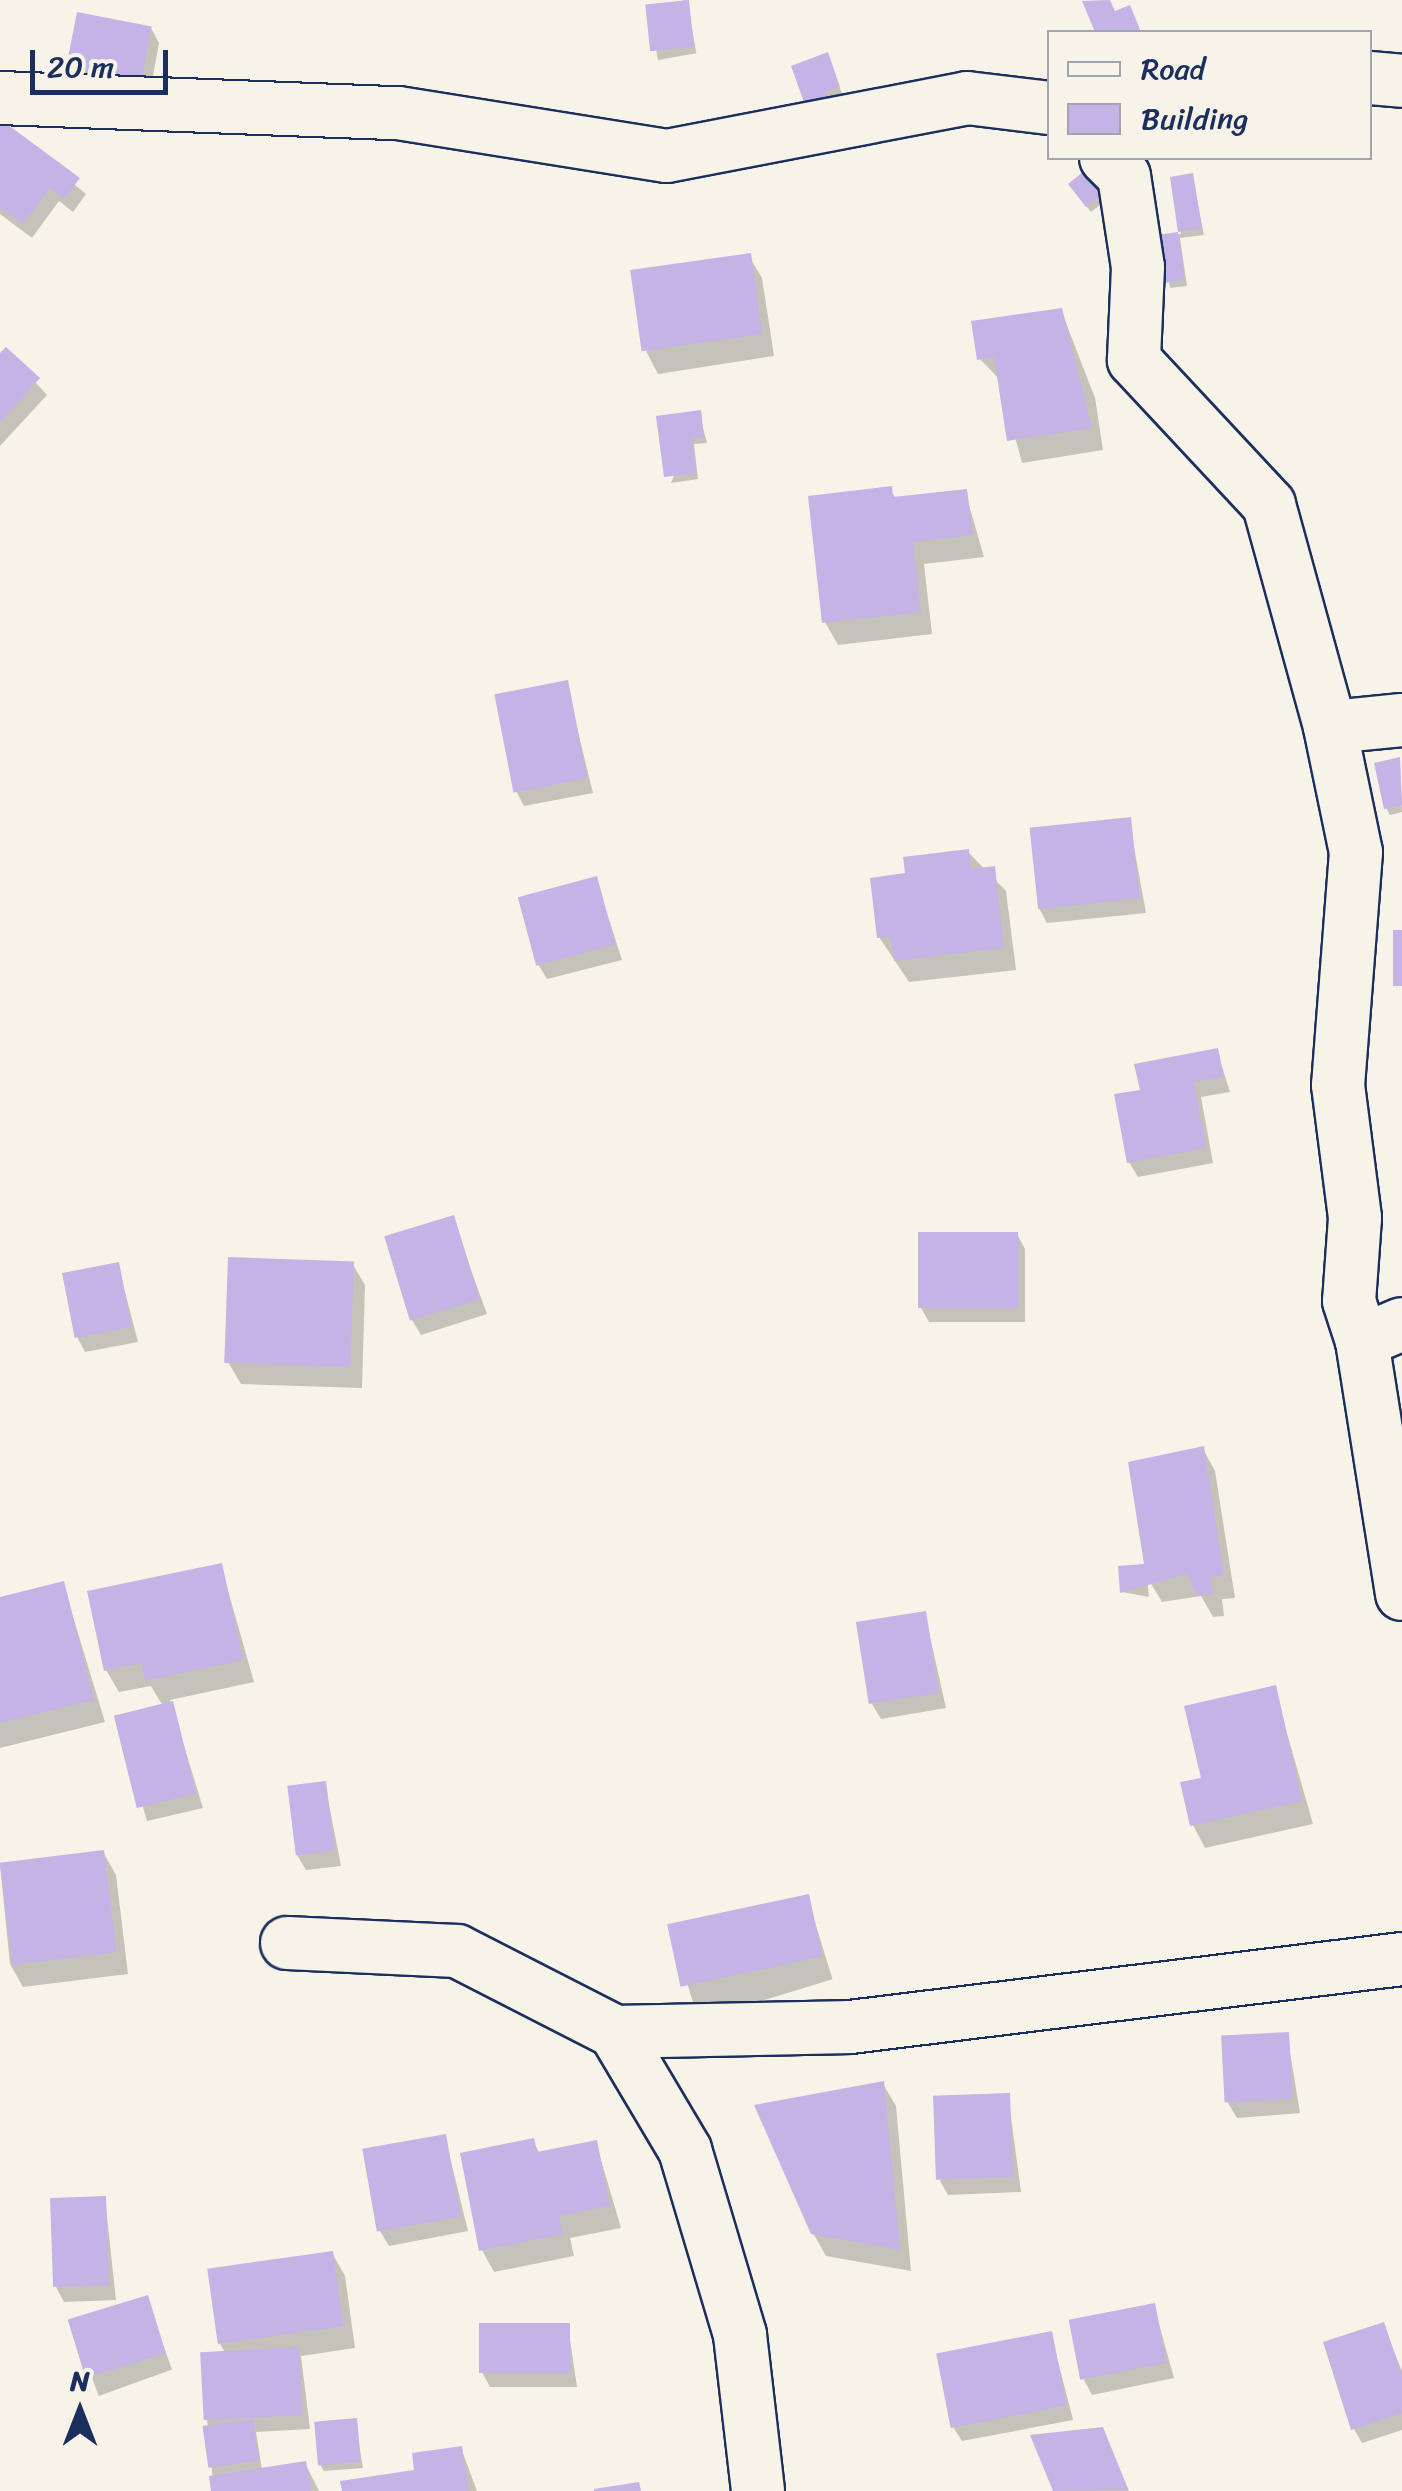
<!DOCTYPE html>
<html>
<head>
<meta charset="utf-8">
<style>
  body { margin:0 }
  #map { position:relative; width:1402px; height:2491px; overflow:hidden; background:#f7f3e8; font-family:Sriracha,sans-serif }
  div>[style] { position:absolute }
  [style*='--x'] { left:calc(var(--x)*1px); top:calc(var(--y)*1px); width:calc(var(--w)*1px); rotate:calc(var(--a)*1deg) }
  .shadow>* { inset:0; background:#0003; transform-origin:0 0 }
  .building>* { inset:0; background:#c4b3e4; transform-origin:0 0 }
  .roads { filter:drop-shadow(2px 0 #1b2f5e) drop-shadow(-2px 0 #1b2f5e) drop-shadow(0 2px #1b2f5e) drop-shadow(0 -2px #1b2f5e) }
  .street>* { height:52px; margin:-26px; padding:0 26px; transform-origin:26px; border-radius:26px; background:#f7f3e8 }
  span { translate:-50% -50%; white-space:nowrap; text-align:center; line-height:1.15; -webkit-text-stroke:9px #f7f3e8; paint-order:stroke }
  .legend { position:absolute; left:1047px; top:30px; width:325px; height:130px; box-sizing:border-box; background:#f7f3e8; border:2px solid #9fa5b1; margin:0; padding:12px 18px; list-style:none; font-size:30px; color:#1b2f5e }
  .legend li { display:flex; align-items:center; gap:20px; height:50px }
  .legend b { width:50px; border:2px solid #9fa5b1 }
  .north { position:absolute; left:30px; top:2361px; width:100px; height:100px; -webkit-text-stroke:8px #f7f3e8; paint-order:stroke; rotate:0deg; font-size:28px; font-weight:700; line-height:40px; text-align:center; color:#1b2f5e }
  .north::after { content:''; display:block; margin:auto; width:35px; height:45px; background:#1b2f5e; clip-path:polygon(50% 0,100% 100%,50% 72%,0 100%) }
  .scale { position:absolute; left:30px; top:50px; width:138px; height:45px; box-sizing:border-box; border:5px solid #1b2f5e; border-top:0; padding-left:12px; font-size:30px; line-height:35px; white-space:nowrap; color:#1b2f5e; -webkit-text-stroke:8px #f7f3e8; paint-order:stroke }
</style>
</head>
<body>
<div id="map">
  <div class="shadow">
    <i style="left:687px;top:0;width:54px;height:39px;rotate:80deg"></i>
    <i style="clip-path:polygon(151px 28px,159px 43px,150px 92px,78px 80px,69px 65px)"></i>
    <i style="clip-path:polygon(830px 62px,842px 94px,827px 99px,816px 125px)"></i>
    <i style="clip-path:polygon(0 123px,86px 194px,73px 212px,59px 201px,32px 238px,0 214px)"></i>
    <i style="clip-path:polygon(1192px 176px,1204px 235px,1180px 238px,1187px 286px,1170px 288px,1160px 237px,1181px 234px,1173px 179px)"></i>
    <i style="clip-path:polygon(1075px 192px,1097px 192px,1104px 202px,1091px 212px)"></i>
    <i style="clip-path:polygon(749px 256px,762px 278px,774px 356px,658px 374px,646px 351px)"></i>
    <i style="clip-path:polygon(1061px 310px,1095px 398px,1103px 450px,1022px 463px,1000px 380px,980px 359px)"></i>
    <i style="clip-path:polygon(6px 350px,47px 395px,0 446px,0 357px)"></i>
    <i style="clip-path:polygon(699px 413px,707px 443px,694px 444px,698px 479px,671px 483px)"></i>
    <i style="clip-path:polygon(890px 489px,896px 499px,965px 491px,984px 557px,924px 564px,932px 634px,838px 645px,825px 622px)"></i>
    <i style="clip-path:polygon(566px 683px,593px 793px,524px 806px,516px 791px)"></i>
    <i style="clip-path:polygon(1399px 760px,1402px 812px,1390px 815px,1386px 808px)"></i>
    <i style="clip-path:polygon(1129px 820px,1146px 913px,1047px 923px,1039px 908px)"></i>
    <i style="clip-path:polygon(968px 852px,1006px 891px,1016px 970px,909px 982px,879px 937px,907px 875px)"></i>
    <i style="clip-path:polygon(596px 879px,622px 960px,547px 979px,538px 964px)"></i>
    <i style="clip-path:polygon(1217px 1051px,1230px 1092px,1201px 1097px,1213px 1163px,1138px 1177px,1129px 1162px,1143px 1092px)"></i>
    <i style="clip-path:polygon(452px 1218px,487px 1314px,421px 1335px,412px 1320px)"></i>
    <i style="clip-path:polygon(1017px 1234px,1025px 1249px,1025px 1322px,929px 1322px,921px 1308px)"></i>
    <i style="clip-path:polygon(352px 1263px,365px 1285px,362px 1388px,241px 1384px,228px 1362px)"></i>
    <i style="clip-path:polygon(118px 1265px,138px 1342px,85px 1352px,77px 1337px)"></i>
    <i style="clip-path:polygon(1203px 1449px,1215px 1471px,1235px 1598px,1222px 1599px,1224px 1616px,1213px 1617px,1201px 1596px,1162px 1602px,1147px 1577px,1149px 1597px,1122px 1592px,1147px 1567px)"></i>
    <i style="clip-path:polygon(221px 1566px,254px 1682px,170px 1700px,203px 1808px,147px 1821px,117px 1717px,163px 1706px,151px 1686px,119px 1692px,106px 1670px)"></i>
    <i style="clip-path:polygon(63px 1584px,105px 1722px,0 1748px,0 1599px)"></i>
    <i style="clip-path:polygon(925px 1614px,946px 1708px,881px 1719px,872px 1704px)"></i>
    <i style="clip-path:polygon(1274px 1688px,1313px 1824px,1205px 1848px,1193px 1825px,1204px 1780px)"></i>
    <i style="clip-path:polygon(325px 1784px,341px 1866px,306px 1870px,297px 1855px)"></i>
    <i style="clip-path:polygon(103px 1852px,116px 1875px,128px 1974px,23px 1987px,10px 1964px,0 1865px)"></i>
    <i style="left:807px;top:1896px;width:87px;height:140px;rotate:73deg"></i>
    <i style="clip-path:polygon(1287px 2034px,1300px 2113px,1237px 2118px,1228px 2103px)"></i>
    <i style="clip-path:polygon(883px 2084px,896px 2106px,911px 2271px,826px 2256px,813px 2233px)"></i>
    <i style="clip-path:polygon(1008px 2095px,1021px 2192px,948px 2195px,940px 2181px)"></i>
    <i style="clip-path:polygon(445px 2137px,468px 2231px,389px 2246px,380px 2231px)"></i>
    <i style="clip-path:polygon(533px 2141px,540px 2154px,596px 2143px,621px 2228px,570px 2238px,574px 2256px,494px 2272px,482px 2250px)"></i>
    <i style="clip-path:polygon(105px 2198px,116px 2300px,64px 2302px,56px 2287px)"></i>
    <i style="clip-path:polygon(332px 2253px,345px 2276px,355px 2348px,301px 2356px,310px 2429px,256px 2432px,262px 2470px,305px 2463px,319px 2491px,214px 2491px,207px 2419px,226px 2354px,220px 2344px)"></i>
    <i style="left:146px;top:2298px;width:76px;height:78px;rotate:70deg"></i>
    <i style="clip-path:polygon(1154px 2306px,1174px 2378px,1092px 2395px,1084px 2380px)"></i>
    <i style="clip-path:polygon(1383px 2325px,1402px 2371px,1402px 2430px,1362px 2443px,1354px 2429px)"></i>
    <i style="clip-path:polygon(568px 2326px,577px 2387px,490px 2387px,482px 2372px)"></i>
    <i style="clip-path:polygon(1051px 2334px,1073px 2420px,962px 2441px,953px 2427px)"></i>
    <i style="clip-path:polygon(355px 2420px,363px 2468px,324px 2471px,320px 2464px)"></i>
    <i style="clip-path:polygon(1102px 2430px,1129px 2491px,1056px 2491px,1034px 2437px)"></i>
    <i style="clip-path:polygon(461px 2448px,477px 2491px,344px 2491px,417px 2472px)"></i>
  </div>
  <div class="building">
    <i style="left:689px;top:0;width:47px;height:44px;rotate:84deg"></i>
    <i style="clip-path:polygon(1110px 0,1115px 11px,1130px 5px,1141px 32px,1095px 32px,1082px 1px)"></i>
    <i style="left:77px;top:12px;width:76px;height:54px;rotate:11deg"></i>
    <i style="clip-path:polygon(828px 52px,840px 87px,825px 92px,832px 112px,810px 119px,791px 66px)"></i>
    <i style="clip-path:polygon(0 119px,80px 178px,64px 199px,50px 188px,23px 224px,0 208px)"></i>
    <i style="clip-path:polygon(1094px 163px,1102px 194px,1086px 207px,1068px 184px)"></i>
    <i style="clip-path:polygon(1193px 173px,1202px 228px,1178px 232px,1185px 280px,1164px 283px,1157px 235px,1178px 232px,1170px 177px)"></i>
    <i style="left:751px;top:253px;width:82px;height:122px;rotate:82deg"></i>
    <i style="clip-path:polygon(1062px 308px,1092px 428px,1007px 441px,994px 357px,977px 360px,971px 321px)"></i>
    <i style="clip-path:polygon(6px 347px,40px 378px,0 423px,0 353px)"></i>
    <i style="clip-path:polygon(701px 410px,704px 437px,692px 438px,696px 473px,664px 477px,656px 416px)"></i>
    <i style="clip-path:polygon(892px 486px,893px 497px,967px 489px,973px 535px,913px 542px,921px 612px,822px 623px,808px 496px)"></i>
    <i style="left:568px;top:680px;width:100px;height:75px;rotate:79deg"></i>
    <i style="clip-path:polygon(1400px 757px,1402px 805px,1384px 809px,1374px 763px)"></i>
    <i style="left:1131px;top:817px;width:82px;height:102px;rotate:84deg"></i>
    <i style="clip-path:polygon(969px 849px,971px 869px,995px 866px,1004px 948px,894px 961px,891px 937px,877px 938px,870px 878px,905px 873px,903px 857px)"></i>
    <i style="left:597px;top:876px;width:71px;height:82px;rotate:75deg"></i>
    <i style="left:1393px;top:930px;width:9px;height:56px"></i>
    <i style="clip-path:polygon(1218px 1048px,1224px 1077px,1194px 1082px,1206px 1148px,1127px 1163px,1114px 1094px,1140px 1090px,1134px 1064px)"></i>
    <i style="left:454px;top:1215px;width:88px;height:73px;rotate:73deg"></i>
    <i style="left:918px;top:1232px;width:100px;height:76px"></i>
    <i style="left:228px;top:1257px;width:126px;height:106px;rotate:2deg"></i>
    <i style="left:119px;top:1262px;width:66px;height:58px;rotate:79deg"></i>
    <i style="clip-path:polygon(1204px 1446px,1224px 1576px,1211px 1577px,1213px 1594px,1198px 1596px,1187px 1574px,1120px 1593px,1118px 1566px,1144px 1564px,1128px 1462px)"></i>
    <i style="clip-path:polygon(222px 1563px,243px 1660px,145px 1681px,142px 1663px,104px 1671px,87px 1591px)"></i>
    <i style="clip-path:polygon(64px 1581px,94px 1700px,0 1723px,0 1597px)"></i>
    <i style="left:926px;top:1611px;width:83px;height:71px;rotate:81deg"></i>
    <i style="clip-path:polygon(1276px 1685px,1302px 1801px,1190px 1826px,1180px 1782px,1201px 1778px,1184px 1706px)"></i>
    <i style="left:173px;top:1701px;width:95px;height:61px;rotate:76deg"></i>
    <i style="left:326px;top:1781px;width:70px;height:39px;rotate:83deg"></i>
    <i style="left:104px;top:1850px;width:103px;height:105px;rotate:83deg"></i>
    <i style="left:809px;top:1894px;width:64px;height:145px;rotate:78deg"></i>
    <i style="left:1289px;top:2032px;width:67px;height:68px;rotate:87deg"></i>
    <i style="clip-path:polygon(884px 2081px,900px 2250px,811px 2234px,754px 2105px)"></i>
    <i style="left:1010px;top:2093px;width:84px;height:77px;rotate:88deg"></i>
    <i style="left:446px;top:2134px;width:84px;height:85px;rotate:80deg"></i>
    <i style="clip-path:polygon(534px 2138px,537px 2152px,597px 2140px,610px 2206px,559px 2216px,563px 2234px,479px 2251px,460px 2153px)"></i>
    <i style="left:106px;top:2196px;width:89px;height:56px;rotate:88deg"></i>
    <i style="left:333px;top:2251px;width:76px;height:127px;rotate:82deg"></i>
    <i style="left:148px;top:2295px;width:61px;height:84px;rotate:73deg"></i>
    <i style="left:1155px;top:2303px;width:61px;height:88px;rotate:79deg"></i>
    <i style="clip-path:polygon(1384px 2322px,1402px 2375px,1402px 2413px,1351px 2430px,1323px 2342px)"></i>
    <i style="left:479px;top:2323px;width:91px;height:50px"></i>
    <i style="left:1052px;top:2331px;width:76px;height:118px;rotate:79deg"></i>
    <i style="left:299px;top:2347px;width:68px;height:99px;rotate:87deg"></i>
    <i style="left:357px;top:2418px;width:44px;height:43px;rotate:85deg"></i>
    <i style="left:253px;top:2419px;width:42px;height:51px;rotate:82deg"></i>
    <i style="clip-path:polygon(1103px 2427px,1128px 2489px,1053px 2491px,1030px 2435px)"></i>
    <i style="clip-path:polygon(462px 2446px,469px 2491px,342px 2491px,340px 2481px,414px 2470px,412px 2453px)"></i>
    <i style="clip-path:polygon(306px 2461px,311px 2491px,211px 2491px,209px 2476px)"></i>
    <i style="clip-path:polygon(639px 2482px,641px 2491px,594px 2491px,594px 2489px)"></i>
  </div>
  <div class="roads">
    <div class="street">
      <i style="--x:1370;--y:78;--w:32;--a:5"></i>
      <i style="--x:0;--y:98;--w:398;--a:2.2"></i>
      <i style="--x:398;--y:113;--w:272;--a:9.1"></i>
      <i style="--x:667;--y:156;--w:306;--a:-10.9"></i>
      <i style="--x:967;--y:98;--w:84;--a:6.9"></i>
      <i style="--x:1106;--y:158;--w:25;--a:45"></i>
      <i style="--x:1124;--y:176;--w:92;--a:81.3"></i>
      <i style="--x:1138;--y:267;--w:93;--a:92.5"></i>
      <i style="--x:1134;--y:360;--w:198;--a:47"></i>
      <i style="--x:1269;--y:505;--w:230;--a:74.6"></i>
      <i style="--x:1402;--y:720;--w:72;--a:174.4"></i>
      <i style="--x:1330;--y:727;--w:128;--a:78.3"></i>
      <i style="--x:1356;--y:852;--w:234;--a:94.4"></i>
      <i style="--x:1338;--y:1085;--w:134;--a:82.7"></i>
      <i style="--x:1355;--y:1218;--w:83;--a:94.1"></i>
      <i style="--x:1349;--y:1301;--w:42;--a:72"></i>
      <i style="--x:1362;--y:1341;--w:43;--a:-23"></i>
      <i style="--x:1362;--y:1341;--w:256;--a:81"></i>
      <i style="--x:287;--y:1943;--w:170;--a:2.7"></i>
      <i style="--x:457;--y:1951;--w:178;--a:27.1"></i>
      <i style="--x:615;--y:2032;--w:235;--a:-1.2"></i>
      <i style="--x:850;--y:2027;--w:556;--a:-7.02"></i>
      <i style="--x:615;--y:2032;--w:137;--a:59.3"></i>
      <i style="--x:685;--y:2150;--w:193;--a:73.4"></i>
      <i style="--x:740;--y:2335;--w:157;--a:83.4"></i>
    </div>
  </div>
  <ul class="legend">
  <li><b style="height:12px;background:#f7f3e8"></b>Road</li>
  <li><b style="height:28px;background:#c4b3e4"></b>Building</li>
  </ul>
  <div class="north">N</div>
  <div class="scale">20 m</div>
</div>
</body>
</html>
